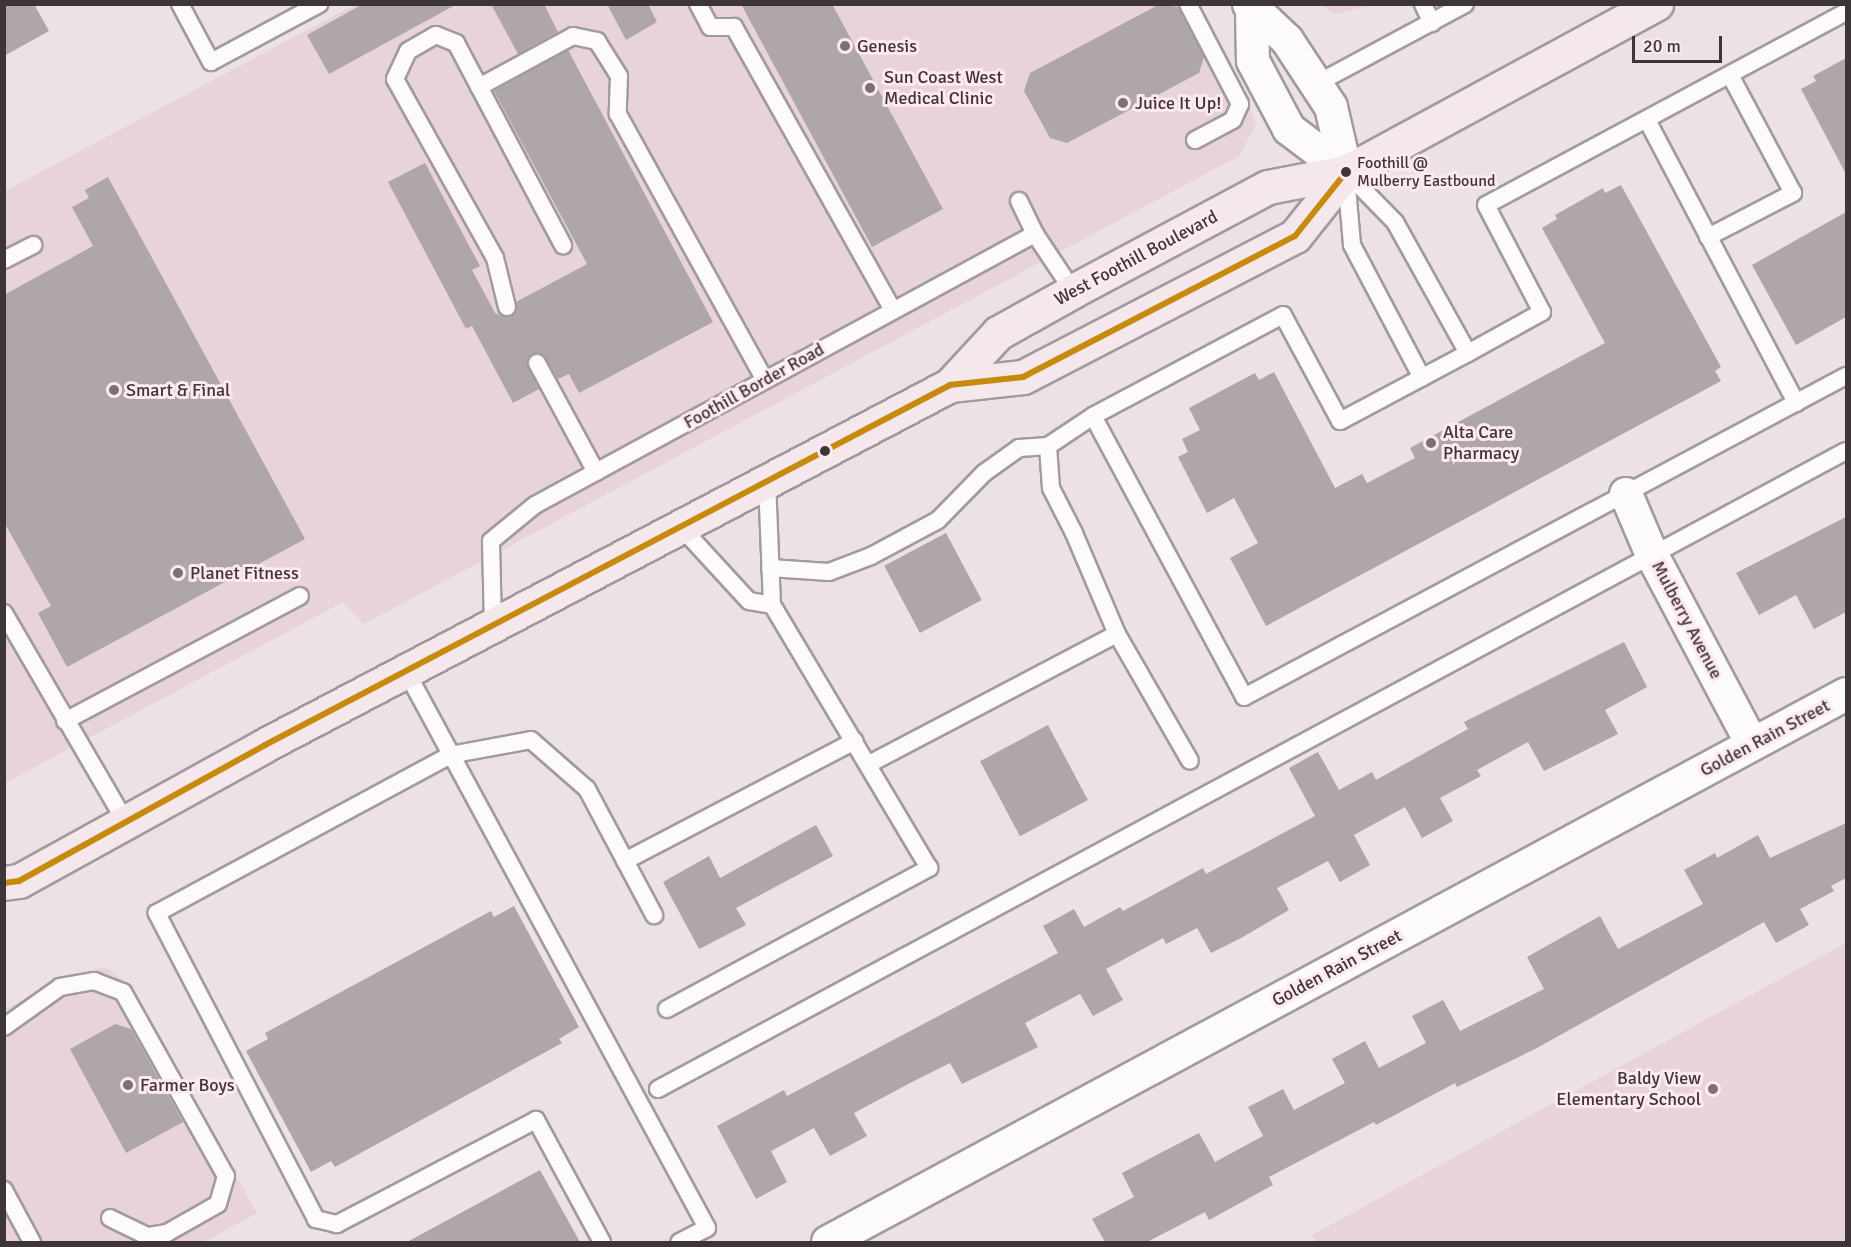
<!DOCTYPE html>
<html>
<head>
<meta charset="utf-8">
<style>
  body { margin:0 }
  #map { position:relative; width:1851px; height:1247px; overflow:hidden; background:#ece1e4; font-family:Signika,sans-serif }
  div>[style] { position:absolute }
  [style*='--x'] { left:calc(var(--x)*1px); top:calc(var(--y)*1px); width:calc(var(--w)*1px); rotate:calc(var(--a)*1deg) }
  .built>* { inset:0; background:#e8d3d8 }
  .building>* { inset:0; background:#aea6a8; transform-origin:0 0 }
  .roads { filter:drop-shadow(2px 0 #a29a9c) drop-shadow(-2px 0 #a29a9c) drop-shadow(0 2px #a29a9c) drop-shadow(0 -2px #a29a9c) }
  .service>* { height:16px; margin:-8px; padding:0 8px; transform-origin:8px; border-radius:8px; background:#fcfafb }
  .minor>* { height:32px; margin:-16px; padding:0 16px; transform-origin:16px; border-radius:16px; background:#fcfafb }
  .primary>* { height:33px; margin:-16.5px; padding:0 16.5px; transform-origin:16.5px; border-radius:16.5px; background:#f4e8ec }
  .bus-1>* { height:6px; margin:-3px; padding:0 3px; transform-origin:3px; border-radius:3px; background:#c88a0e }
  .dots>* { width:16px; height:16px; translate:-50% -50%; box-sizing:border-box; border:3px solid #fee9ee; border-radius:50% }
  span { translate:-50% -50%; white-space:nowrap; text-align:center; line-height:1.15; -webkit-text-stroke:6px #fee9ee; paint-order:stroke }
  .bus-label { font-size:16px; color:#3d3537 }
  .left { translate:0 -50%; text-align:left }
  .poi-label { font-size:18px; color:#3d3537 }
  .right { translate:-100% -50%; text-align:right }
  .street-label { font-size:18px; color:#3d3537 }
  .frame { position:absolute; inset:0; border:6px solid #3d3537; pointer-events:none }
  .scale { position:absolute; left:1632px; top:36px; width:90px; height:27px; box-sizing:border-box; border:3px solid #3d3537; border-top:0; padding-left:8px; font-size:18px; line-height:21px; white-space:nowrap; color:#3d3537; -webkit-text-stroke:4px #fee9ee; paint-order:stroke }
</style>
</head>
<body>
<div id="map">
  <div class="built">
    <i style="clip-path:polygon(354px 5px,1198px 5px,1245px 94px,1256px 125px,1239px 156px,364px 624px,343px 602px,5px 783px,5px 191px)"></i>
    <i style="clip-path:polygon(1321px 5px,1373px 5px,1335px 14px)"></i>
    <i style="clip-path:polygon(1846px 943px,1846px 1242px,1316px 1242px,1312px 1235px)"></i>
    <i style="clip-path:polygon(105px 967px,130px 985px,257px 1213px,204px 1242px,5px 1242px,4px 1010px,62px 977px)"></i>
  </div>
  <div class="building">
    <i style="clip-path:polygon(4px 4px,34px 4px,49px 31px,4px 56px)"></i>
    <i style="clip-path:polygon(363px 4px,457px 4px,329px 74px,307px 35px)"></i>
    <i style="clip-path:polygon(491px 4px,544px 4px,558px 32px,518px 54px)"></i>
    <i style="clip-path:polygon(607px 4px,648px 4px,657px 22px,626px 40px)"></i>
    <i style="clip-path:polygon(741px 4px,832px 4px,943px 209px,872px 247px)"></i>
    <i style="clip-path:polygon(1160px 4px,1178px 7px,1204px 57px,1199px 73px,1067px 143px,1050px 138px,1024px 91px,1030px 73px)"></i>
    <i style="clip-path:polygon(568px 50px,713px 322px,579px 393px,569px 374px,558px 379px,543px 354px,533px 354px,527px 363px,539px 389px,513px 403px,472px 326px,466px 329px,388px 182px,425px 163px,480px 266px,472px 270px,495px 313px,504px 317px,515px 314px,516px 302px,587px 264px,494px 91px)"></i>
    <i style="clip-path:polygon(1846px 58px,1846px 174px,1801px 89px,1816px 81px,1813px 76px)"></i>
    <i style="clip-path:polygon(108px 177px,305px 539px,67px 667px,38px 613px,51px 606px,4px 522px,4px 295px,93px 246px,72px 207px,89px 198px,85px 190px)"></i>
    <i style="clip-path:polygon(1621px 185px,1721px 367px,1715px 371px,1721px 381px,1266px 626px,1230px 558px,1258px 543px,1234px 498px,1207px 513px,1178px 457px,1188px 452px,1182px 439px,1200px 430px,1189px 408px,1255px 373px,1259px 380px,1274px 372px,1335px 488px,1362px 474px,1367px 483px,1415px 458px,1410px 448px,1605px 343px,1542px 228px,1557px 219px,1555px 215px,1603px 188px,1605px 193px)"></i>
    <i style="clip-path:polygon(1846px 212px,1846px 317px,1796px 345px,1752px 265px)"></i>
    <i style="clip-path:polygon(1846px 517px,1846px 612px,1814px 629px,1796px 595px,1759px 615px,1736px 573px)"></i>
    <i style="left:946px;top:533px;width:76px;height:70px;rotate:62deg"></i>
    <i style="clip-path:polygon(1624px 642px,1647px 687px,1605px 710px,1618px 734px,1544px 771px,1528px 742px,1477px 770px,1481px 776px,1440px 798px,1453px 821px,1422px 838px,1405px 807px,1354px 835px,1370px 865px,1340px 882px,1328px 861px,1277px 888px,1289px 910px,1241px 938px,1211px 953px,1197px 928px,1166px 944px,1163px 938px,1106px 969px,1123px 1000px,1093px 1016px,1080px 994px,1025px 1023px,1038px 1047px,962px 1084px,950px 1063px,910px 1083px,854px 1113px,867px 1136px,830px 1156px,814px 1128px,771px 1151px,787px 1182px,756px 1199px,717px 1126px,784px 1090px,787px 1096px,1058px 953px,1043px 926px,1074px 909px,1084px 927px,1120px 907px,1123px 911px,1203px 868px,1206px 874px,1315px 816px,1289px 768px,1318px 752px,1339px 790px,1372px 772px,1376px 780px,1468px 729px,1464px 722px)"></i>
    <i style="left:1048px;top:725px;width:85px;height:77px;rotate:62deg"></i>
    <i style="clip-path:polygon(1846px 823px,1846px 878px,1831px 886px,1834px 891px,1800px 909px,1809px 925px,1776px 943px,1764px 922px,1535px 1049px,1457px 1087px,1455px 1083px,1376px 1125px,1374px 1122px,1269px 1177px,1273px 1185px,1209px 1220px,1205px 1212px,1147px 1242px,1105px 1242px,1092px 1219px,1134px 1197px,1122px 1173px,1199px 1133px,1215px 1162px,1263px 1136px,1248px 1107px,1283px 1089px,1294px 1110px,1345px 1083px,1332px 1059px,1365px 1041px,1379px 1068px,1426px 1043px,1412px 1016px,1443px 1000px,1460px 1031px,1544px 989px,1527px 957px,1600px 916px,1618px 949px,1703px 904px,1684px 870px,1715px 853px,1717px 858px,1758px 835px,1770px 858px)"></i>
    <i style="clip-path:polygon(816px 825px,833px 856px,736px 908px,746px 925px,699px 949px,663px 882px,709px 856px,720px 878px)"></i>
    <i style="clip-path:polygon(514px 906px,579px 1027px,559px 1039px,562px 1043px,335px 1167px,331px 1161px,311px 1172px,246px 1051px,268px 1039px,265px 1033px,491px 911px,494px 917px)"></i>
    <i style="clip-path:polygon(115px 1024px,131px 1029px,183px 1122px,126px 1153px,70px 1049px)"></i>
    <i style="clip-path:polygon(540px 1170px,580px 1242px,407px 1242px)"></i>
  </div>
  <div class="roads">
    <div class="service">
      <i style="--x:180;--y:4;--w:66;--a:61.9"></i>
      <i style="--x:211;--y:62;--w:123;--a:-28.2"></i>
      <i style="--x:698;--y:4;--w:26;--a:62"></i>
      <i style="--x:710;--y:27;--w:24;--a:0"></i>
      <i style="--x:734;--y:27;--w:325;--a:60.7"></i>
      <i style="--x:1188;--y:4;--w:113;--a:62.5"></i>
      <i style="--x:1240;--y:104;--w:17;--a:114"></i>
      <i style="--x:1233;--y:120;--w:43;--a:152.2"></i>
      <i style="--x:1423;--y:4;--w:21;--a:65"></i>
      <i style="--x:1846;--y:12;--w:408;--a:151.8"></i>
      <i style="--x:1486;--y:205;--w:121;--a:62.4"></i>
      <i style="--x:1542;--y:312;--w:85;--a:151"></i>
      <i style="--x:1468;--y:353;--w:145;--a:152"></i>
      <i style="--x:1340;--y:421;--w:120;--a:-118.3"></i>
      <i style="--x:1283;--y:315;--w:215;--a:152"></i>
      <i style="--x:1093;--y:416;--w:319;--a:61.7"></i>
      <i style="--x:1244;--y:697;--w:682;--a:-28.07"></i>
      <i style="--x:1316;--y:84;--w:169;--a:-28.2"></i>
      <i style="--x:479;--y:87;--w:107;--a:-28.5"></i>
      <i style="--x:573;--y:36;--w:25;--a:12"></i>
      <i style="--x:597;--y:41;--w:41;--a:57.8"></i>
      <i style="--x:619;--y:76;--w:38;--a:92"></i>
      <i style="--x:618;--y:114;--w:304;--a:61.1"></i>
      <i style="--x:1647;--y:120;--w:320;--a:62.2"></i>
      <i style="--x:1346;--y:172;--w:70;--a:45.6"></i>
      <i style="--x:1395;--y:222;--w:150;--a:60.9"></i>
      <i style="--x:1346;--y:176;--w:69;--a:85"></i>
      <i style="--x:1352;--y:245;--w:150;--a:62.2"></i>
      <i style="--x:1019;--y:201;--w:37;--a:64"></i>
      <i style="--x:1708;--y:237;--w:96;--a:-27.4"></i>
      <i style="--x:1793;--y:193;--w:134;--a:-118.1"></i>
      <i style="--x:4;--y:260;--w:33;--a:-27"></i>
      <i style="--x:507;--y:307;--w:50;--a:-103.8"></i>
      <i style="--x:495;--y:258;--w:205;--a:-119.2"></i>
      <i style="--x:395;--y:79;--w:31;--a:-65"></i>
      <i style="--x:408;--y:51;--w:32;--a:-30"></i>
      <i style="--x:436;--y:35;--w:22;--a:22"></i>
      <i style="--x:456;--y:43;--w:229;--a:62.1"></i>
      <i style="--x:537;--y:363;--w:124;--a:61.6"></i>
      <i style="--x:679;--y:525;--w:103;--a:47.4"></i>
      <i style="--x:749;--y:601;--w:23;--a:10"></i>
      <i style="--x:772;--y:605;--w:126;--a:-92.3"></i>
      <i style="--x:770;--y:568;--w:59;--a:3.9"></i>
      <i style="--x:829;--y:572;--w:45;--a:-20.9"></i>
      <i style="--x:871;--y:556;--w:76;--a:-28.2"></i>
      <i style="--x:938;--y:520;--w:66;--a:-45.6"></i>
      <i style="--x:984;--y:473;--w:43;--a:-35.5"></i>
      <i style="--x:1019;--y:448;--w:29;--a:-4"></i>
      <i style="--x:4;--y:613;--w:241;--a:59.8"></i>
      <i style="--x:493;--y:625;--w:84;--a:-91.4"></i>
      <i style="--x:491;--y:541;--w:57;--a:-39.3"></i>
      <i style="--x:535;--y:505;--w:569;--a:-28.46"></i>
      <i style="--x:1035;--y:234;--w:69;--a:56.3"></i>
      <i style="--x:1117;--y:634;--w:146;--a:60.1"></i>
      <i style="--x:406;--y:671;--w:633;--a:61.61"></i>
      <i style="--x:707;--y:1228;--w:31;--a:153"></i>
      <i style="--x:65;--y:721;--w:266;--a:-28"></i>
      <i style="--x:869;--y:764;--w:280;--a:-27.7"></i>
      <i style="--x:1117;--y:634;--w:110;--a:-113.1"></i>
      <i style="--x:1074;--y:533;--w:51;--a:-117.1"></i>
      <i style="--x:1051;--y:488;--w:42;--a:-94.1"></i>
      <i style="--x:1048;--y:446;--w:54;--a:-33.7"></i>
      <i style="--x:625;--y:861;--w:259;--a:-27.6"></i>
      <i style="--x:667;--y:1009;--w:298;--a:-28.3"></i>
      <i style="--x:929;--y:868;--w:306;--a:-120.8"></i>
      <i style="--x:4;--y:1027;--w:69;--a:-35.5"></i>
      <i style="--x:60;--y:987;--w:35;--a:-10"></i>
      <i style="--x:94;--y:981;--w:31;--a:21"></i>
      <i style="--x:123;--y:992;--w:211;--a:60.8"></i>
      <i style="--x:226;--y:1176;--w:29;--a:106"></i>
      <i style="--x:218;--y:1204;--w:59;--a:150.4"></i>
      <i style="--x:167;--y:1233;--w:20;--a:171"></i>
      <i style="--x:147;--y:1236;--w:41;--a:-154.1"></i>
      <i style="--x:658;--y:1089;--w:1348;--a:-28.24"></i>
      <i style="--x:4;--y:1190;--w:59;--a:61.7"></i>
      <i style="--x:602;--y:1242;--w:139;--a:-118.4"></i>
      <i style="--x:536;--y:1120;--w:225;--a:152.4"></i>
      <i style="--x:337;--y:1224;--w:22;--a:-167"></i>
      <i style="--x:316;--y:1219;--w:345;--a:-117.5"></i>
      <i style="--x:157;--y:913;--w:333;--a:-28.3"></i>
      <i style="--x:450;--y:755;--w:82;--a:-10.5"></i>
      <i style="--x:531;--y:740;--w:74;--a:41.2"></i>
      <i style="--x:587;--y:789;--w:143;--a:62"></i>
    </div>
    <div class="minor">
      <i style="--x:1249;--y:4;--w:52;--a:43.5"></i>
      <i style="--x:1287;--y:40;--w:80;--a:56.7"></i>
      <i style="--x:1331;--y:107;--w:67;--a:77"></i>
      <i style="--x:1252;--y:10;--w:51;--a:88.9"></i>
      <i style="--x:1253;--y:61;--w:77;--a:62.1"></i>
      <i style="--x:1289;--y:129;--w:71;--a:37"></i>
      <i style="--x:1626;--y:494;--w:66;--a:66.9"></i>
      <i style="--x:1652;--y:555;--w:214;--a:62.1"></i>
      <i style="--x:828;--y:1242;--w:1156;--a:-28.29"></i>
    </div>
    <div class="primary">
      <i style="--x:950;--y:385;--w:71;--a:-47.3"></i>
      <i style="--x:998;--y:333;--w:86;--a:-29.2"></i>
      <i style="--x:1073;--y:291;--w:221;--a:-28.1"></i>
      <i style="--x:1268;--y:187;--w:79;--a:-10.9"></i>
      <i style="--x:1346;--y:172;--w:353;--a:-28.5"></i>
      <i style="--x:4;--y:883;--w:15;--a:-8"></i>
      <i style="--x:19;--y:881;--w:281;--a:-28.9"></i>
      <i style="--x:265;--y:745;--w:774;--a:-27.72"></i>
      <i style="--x:950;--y:385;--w:73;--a:-6.3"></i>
      <i style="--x:1023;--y:377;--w:306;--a:-27.4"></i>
      <i style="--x:1295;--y:236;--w:82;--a:-51.4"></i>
    </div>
  </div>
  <div class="bus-1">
    <i style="--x:4;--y:883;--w:15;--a:-8"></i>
    <i style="--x:19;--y:881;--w:281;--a:-28.9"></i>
    <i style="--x:265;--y:745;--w:774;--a:-27.72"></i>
    <i style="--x:950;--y:385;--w:73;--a:-6.3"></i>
    <i style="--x:1023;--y:377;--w:306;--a:-27.4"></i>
    <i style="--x:1295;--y:236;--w:82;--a:-51.4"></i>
  </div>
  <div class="dots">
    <i style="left:845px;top:46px;background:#7a7174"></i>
    <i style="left:870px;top:88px;background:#7a7174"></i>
    <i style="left:1123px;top:103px;background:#7a7174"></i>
    <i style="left:1346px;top:172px;background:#3d3537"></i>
    <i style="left:114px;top:390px;background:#7a7174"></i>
    <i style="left:1431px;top:443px;background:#7a7174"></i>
    <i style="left:825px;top:451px;background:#3d3537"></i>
    <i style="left:178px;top:573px;background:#7a7174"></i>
    <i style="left:128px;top:1085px;background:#7a7174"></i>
    <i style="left:1713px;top:1089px;background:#7a7174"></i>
  </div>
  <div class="bus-label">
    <span class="left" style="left:1357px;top:172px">Foothill @<br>Mulberry Eastbound</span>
  </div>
  <div class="poi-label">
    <span class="left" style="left:857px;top:46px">Genesis</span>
    <span class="left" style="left:884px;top:88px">Sun Coast West<br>Medical Clinic</span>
    <span class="left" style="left:1135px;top:103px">Juice It Up!</span>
    <span class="left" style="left:126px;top:390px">Smart &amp; Final</span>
    <span class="left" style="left:1443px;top:443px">Alta Care<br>Pharmacy</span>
    <span class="left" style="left:190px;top:573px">Planet Fitness</span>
    <span class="right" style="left:1701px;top:1089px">Baldy View<br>Elementary School</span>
    <span class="left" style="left:140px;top:1085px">Farmer Boys</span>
  </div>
  <div class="street-label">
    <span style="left:1136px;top:258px;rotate:-28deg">West Foothill Boulevard</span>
    <span style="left:754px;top:386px;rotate:-29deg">Foothill Border Road</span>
    <span style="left:1687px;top:620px;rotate:62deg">Mulberry Avenue</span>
    <span style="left:1765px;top:738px;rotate:-28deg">Golden Rain Street</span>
    <span style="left:1337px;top:968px;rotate:-28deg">Golden Rain Street</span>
  </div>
  <div class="frame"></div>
  <div class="scale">20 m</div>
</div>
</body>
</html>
